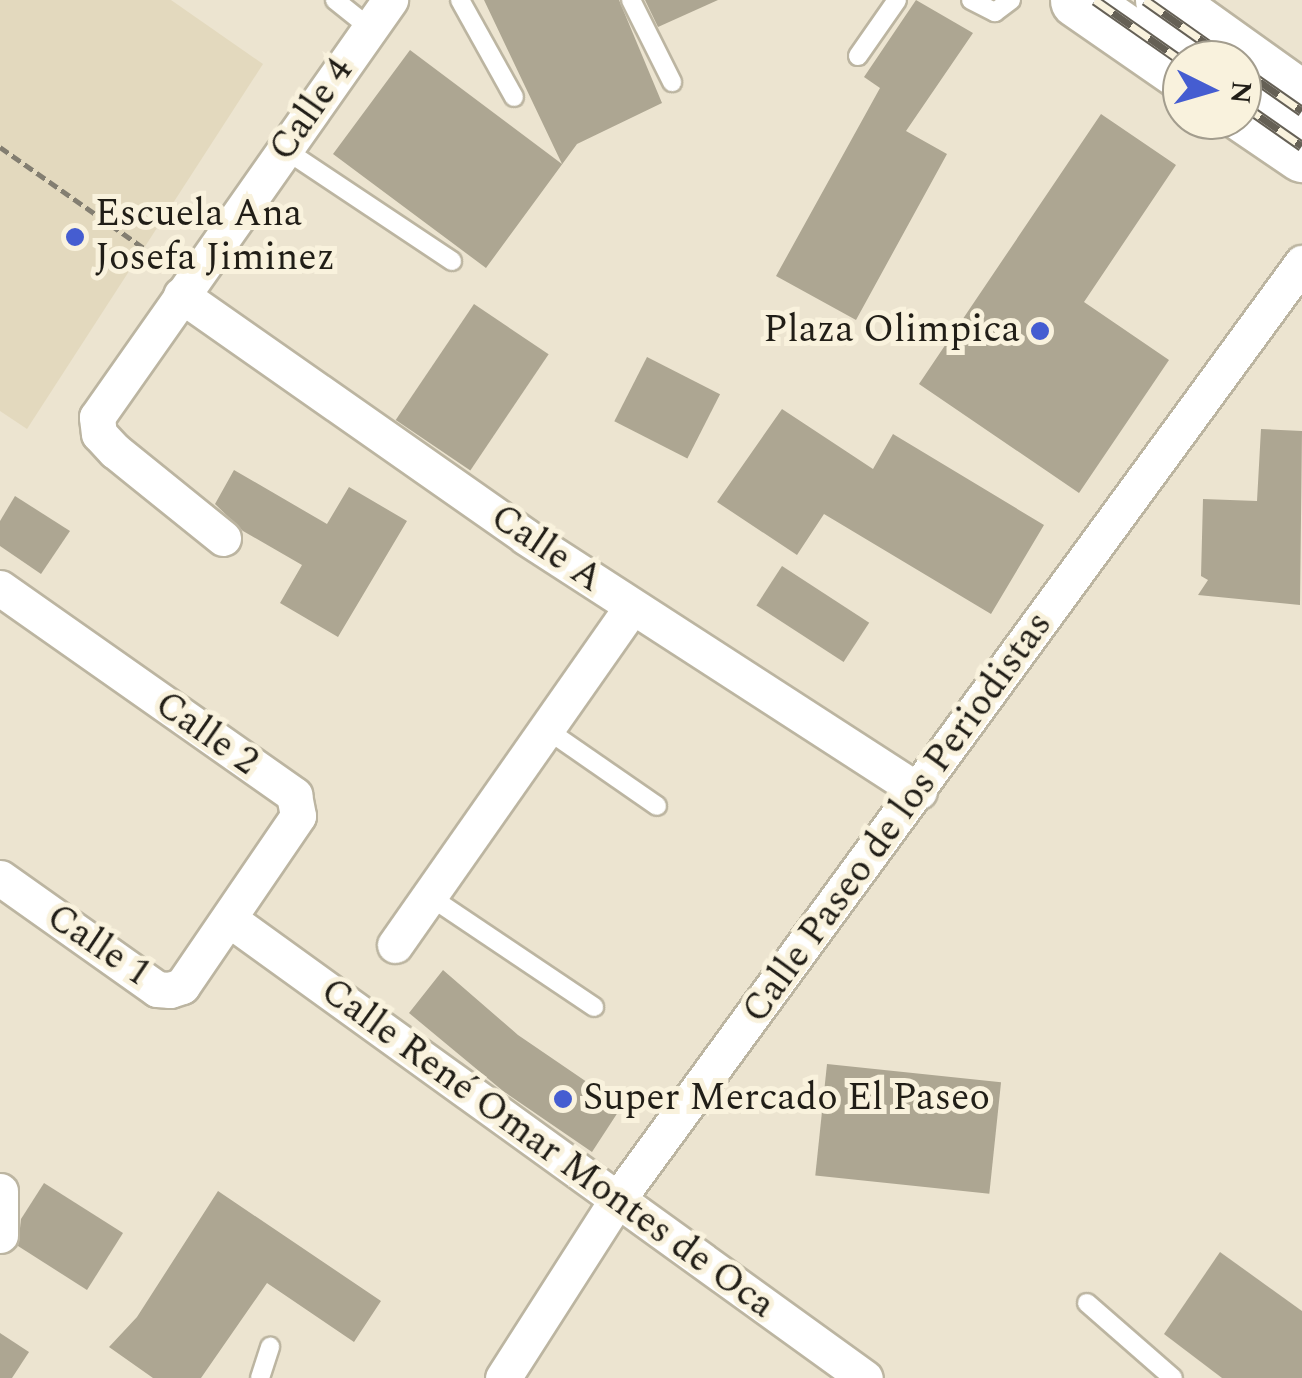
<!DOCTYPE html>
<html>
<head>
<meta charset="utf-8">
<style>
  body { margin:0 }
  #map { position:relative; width:1302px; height:1378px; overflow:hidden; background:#ece4d0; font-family:Spectral,serif }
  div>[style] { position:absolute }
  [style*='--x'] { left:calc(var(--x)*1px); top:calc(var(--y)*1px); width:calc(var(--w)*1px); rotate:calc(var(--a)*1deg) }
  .built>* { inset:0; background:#e3d9be }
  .building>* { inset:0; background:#ada692; transform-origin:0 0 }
  .path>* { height:5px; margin-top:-2.5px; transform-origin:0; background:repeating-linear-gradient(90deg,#837e71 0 10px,transparent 0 15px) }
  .roads { filter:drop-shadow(2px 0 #bcb5a1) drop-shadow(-2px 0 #bcb5a1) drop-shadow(0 2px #bcb5a1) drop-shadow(0 -2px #bcb5a1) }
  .service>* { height:18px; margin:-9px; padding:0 9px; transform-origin:9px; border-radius:9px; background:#fff }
  .minor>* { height:35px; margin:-17.5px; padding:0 17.5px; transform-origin:17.5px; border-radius:17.5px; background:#fff }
  .primary>* { height:55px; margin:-27.5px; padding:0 27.5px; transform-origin:27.5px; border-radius:27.5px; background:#fff }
  .rail>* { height:11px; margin-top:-5.5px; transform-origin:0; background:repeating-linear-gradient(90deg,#f9f2dd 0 22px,#656055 0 44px); box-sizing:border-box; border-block:2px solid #656055 }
  .dots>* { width:28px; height:28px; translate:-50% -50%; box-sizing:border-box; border:5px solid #f9f2dd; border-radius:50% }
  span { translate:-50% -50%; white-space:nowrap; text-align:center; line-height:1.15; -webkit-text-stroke:10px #f9f2dd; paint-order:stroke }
  .street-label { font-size:38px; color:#211e17 }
  .poi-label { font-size:38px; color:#211e17 }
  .left { translate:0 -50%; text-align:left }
  .right { translate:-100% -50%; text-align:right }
  .north { position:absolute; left:1162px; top:40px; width:100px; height:100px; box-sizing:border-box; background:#f9f2dd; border:2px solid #a39d8e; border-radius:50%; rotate:95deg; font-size:28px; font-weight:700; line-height:40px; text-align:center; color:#211e17 }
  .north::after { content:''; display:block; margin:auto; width:35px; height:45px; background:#455dd1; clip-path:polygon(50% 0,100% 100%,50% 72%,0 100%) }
</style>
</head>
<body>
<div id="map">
  <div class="built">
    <i style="clip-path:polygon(0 0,171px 0,263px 64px,27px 429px,0 411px)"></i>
  </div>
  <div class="building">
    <i style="clip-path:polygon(484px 0,619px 0,662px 103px,577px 144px,486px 268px,333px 154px,410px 50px,562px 164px)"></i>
    <i style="clip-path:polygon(645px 0,718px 0,658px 27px)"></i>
    <i style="clip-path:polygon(916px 0,973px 33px,906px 131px,947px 154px,856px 320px,776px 276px,880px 88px,864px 77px)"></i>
    <i style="clip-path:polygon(1101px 114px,1176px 165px,1084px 302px,1169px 360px,1079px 493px,919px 384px)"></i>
    <i style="left:474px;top:304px;width:90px;height:140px;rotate:34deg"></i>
    <i style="left:647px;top:357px;width:82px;height:72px;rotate:27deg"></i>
    <i style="clip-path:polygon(782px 409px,873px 469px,893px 434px,1044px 525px,991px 614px,824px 514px,797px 555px,717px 502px)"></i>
    <i style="clip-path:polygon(1261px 429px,1302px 431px,1300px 605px,1198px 595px,1208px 580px,1201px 576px,1203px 499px,1257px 501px)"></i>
    <i style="clip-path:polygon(234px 470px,327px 524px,349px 487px,407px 521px,338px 637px,280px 603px,302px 565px,243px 531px,215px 504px)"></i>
    <i style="clip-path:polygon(15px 496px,70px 531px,41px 574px,0 546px,0 521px)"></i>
    <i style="left:782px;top:566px;width:104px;height:47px;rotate:33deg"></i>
    <i style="clip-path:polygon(443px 970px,518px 1035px,622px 1106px,592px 1152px,503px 1091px,409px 1013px)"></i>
    <i style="left:827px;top:1064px;width:175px;height:112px;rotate:6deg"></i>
    <i style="clip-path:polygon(44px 1183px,123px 1233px,87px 1290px,18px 1246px,21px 1219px)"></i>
    <i style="clip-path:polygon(218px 1191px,381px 1301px,354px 1342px,267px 1283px,201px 1378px,153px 1378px,109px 1347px,137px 1317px)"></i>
    <i style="clip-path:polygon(1220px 1252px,1302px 1311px,1302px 1378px,1222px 1378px,1164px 1334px)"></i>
    <i style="clip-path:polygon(0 1333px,29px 1352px,12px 1378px,0 1378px)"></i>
  </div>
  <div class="path">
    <i style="--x:0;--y:147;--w:205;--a:35.1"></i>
  </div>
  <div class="roads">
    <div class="service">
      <i style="--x:335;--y:0;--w:45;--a:38.7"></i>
      <i style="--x:460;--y:0;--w:111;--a:60.9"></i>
      <i style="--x:631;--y:0;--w:92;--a:63.4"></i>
      <i style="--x:971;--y:0;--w:27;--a:27"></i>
      <i style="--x:995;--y:12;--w:20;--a:-37"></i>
      <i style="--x:858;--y:56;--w:68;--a:-55.1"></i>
      <i style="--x:284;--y:149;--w:202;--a:33.7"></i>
      <i style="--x:546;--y:729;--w:135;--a:34.7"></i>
      <i style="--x:429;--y:896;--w:199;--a:33.9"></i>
      <i style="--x:1087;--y:1303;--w:114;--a:41.1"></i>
      <i style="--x:260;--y:1378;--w:33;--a:-72"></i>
    </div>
    <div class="minor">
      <i style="--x:181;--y:295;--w:421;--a:35"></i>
      <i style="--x:526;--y:537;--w:468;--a:32.9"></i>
      <i style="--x:223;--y:538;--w:139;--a:-141.1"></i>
      <i style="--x:115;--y:451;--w:23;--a:-133"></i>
      <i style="--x:99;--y:434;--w:17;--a:-97"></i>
      <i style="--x:97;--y:417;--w:510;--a:-54.91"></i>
      <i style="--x:0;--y:588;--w:360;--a:35.1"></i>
      <i style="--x:294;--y:795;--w:21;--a:79"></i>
      <i style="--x:298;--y:816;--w:206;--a:124.3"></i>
      <i style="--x:182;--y:986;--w:13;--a:162"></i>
      <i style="--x:170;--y:990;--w:13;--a:-176"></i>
      <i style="--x:157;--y:989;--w:192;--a:-144.7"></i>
      <i style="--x:229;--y:919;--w:784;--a:35.82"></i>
      <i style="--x:395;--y:945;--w:413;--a:-55"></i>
      <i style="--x:0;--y:1191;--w:44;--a:90"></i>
      <i style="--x:503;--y:1378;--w:211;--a:-57.4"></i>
      <i style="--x:617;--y:1200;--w:1161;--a:-53.83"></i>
    </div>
    <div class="primary">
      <i style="--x:1078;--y:0;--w:126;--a:34.7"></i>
      <i style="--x:1163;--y:0;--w:171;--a:35.5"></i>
      <i style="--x:1242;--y:113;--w:73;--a:34.3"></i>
    </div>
  </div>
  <div class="rail">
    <i style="--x:1095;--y:0;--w:106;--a:35"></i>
    <i style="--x:1145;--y:0;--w:104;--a:35.2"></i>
    <i style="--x:1242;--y:69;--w:73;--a:35"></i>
    <i style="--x:1242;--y:104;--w:73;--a:35"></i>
  </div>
  <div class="dots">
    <i style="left:75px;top:237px;background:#455dd1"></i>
    <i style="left:1040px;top:331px;background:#455dd1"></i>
    <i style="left:563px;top:1099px;background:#455dd1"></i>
  </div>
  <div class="street-label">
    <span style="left:312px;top:110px;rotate:-55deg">Calle 4</span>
    <span style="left:546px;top:549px;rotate:34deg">Calle A</span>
    <span style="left:206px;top:734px;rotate:35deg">Calle 2</span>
    <span style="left:898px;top:818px;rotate:-54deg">Calle Paseo de los Periodistas</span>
    <span style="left:98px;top:946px;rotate:34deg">Calle 1</span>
    <span style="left:547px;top:1149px;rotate:36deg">Calle René Omar Montes de Oca</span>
  </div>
  <div class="poi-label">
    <span class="left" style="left:95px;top:237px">Escuela Ana<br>Josefa Jiminez</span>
    <span class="right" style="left:1020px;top:331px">Plaza Olimpica</span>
    <span class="left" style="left:583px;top:1099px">Super Mercado El Paseo</span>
  </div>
  <div class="north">N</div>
</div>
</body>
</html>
